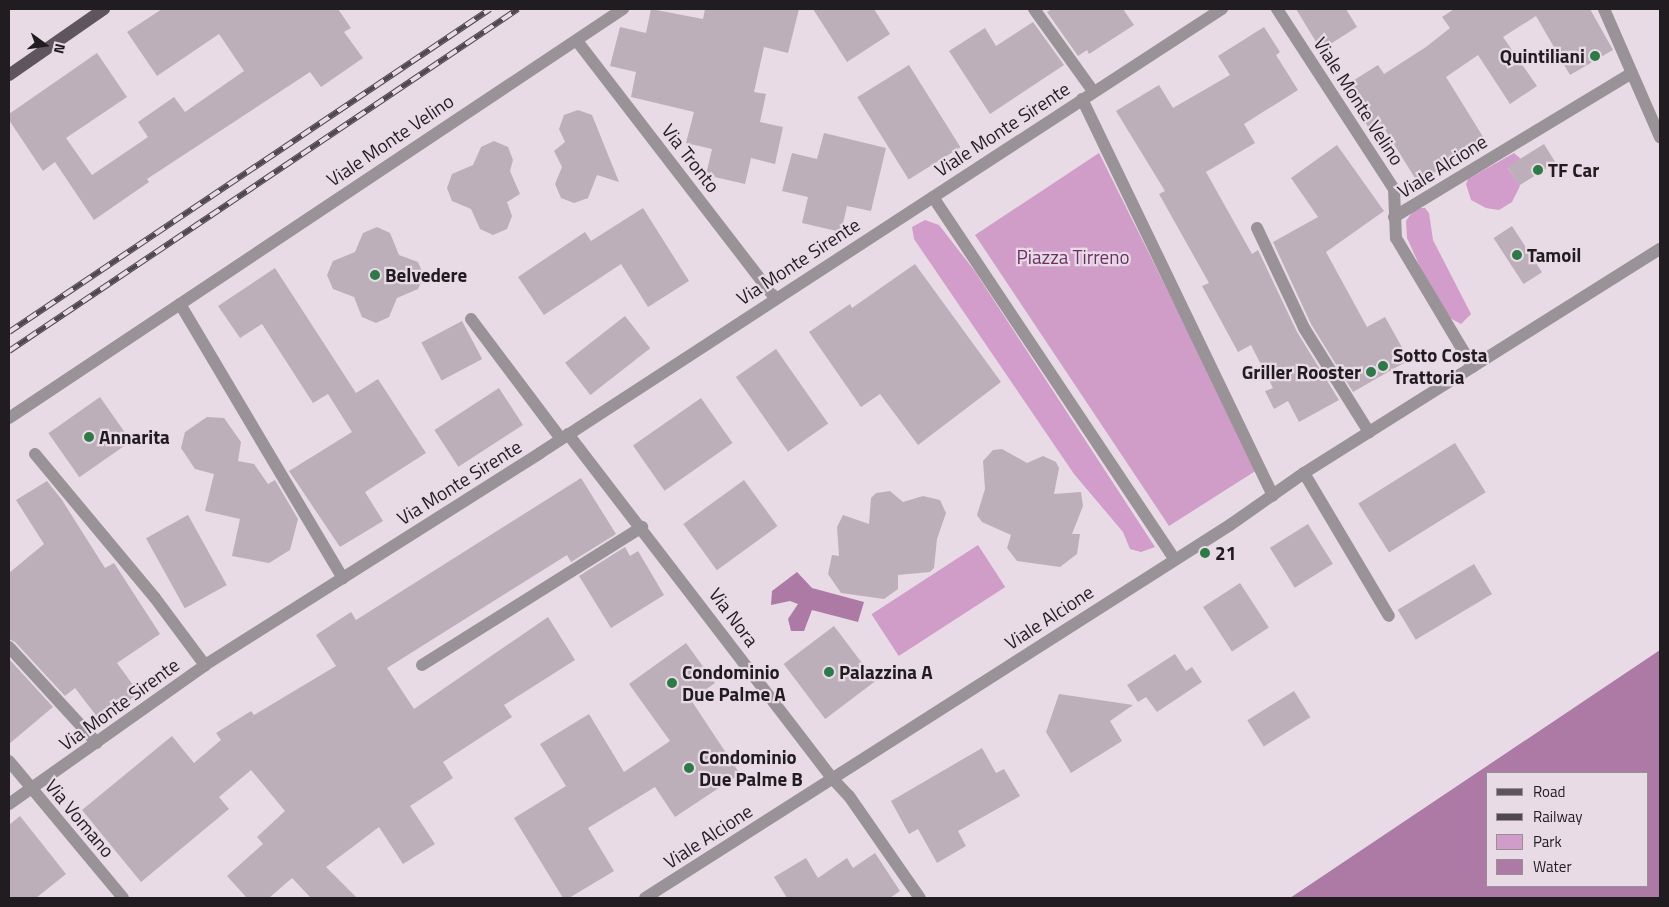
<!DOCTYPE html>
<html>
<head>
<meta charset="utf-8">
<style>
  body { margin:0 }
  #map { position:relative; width:1669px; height:907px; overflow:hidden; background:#e8dbe6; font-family:"Titillium Web",sans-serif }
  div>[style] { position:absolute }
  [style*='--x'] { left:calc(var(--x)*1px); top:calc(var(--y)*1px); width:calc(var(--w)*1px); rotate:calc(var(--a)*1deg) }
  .green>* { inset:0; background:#d09cc8; transform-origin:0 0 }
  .forest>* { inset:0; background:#d29dca }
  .water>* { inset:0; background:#ad7aa5 }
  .building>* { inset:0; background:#bcafb9; transform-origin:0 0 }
  .minor>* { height:12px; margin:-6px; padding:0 6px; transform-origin:6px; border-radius:6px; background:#999398 }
  .major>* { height:12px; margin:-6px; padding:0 6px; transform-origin:6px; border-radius:6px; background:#5f555d }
  .rail>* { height:5.5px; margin-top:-2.75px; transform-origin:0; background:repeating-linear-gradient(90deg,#e8dbe6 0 11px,#4f484e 0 22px); box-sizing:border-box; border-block:1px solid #4f484e }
  .dots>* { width:14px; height:14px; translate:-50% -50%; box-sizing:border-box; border:2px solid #e8dbe6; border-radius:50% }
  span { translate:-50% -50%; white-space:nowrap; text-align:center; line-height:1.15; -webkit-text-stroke:4.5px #e8dbe6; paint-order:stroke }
  .poi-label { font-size:19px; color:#211c20; font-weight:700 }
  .right { translate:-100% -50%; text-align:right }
  .left { translate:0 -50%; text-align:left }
  .street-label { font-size:19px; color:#211c20 }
  .park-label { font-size:19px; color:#6e2e67 }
  .frame { position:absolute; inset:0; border:10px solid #211c20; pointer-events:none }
  .legend { position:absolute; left:1486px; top:772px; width:162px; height:115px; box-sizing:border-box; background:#e8dbe6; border:1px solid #988f97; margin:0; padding:6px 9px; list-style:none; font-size:15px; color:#211c20 }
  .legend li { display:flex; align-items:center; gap:10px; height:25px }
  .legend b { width:25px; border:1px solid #988f97 }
  .north { position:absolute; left:20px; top:20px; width:50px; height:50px; -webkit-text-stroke:4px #e8dbe6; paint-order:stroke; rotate:104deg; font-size:14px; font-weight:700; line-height:20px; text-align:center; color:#211c20 }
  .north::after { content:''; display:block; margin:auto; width:18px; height:22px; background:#211c20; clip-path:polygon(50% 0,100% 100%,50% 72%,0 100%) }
</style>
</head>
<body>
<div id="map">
  <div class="green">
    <i style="clip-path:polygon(1099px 153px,1257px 470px,1169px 526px,975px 235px)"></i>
    <i style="left:978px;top:545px;width:50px;height:127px;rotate:57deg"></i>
  </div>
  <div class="forest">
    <i style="clip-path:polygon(1514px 153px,1521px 159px,1508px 168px,1520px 186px,1512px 202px,1499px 210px,1486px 208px,1471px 200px,1466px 184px,1468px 179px)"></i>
    <i style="clip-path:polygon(1415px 208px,1425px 208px,1429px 213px,1433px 240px,1471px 314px,1461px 324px,1450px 318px,1421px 269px,1407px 238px,1406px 221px)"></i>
    <i style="clip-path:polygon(925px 220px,939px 225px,974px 270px,1155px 547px,1141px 552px,1130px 549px,1123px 532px,1074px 474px,914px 239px,912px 227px)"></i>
  </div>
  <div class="water">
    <i style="clip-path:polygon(797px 572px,812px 588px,864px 602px,858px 622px,812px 610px,804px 631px,791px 631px,788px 619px,798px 604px,790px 601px,771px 605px,772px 591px)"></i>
    <i style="clip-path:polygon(evenodd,1660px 650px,1660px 898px,1290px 898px,1660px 650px,1488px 773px,1648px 773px,1648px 886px,1488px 886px,1488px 773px)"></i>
  </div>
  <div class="building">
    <i style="clip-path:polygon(162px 9px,338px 9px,351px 28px,344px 32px,363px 58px,321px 87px,310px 72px,147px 179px,149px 182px,94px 220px,55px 162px,43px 171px,9px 120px,9px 114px,97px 53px,127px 97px,66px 138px,92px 175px,148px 137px,138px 122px,174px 97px,185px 112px,244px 71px,219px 34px,157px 76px,127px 32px)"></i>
    <i style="clip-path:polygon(651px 9px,703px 19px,705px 9px,799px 9px,788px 53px,764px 47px,754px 92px,766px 94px,760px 122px,783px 127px,775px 164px,751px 158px,745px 184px,706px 175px,712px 149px,686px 143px,694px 112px,631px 97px,636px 72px,610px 66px,620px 27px,646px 33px)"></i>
    <i style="clip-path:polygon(813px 9px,874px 9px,890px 34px,847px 62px)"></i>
    <i style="clip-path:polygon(1052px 9px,1123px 9px,1134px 25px,1089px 54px,1087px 50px,1078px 56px,1047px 12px)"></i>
    <i style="clip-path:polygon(1296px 9px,1346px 9px,1357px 27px,1321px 50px)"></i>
    <i style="clip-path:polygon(1454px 9px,1590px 9px,1613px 50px,1570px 75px,1536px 16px,1503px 37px,1537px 86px,1510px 104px,1478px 55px,1446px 77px,1485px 140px,1418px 183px,1381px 123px,1370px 130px,1343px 87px,1378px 65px,1384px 74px,1426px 47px,1450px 28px,1442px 17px)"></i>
    <i style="clip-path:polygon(1033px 22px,1064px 65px,990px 114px,949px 51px,985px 28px,996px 46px)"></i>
    <i style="clip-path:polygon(1264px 27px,1280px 52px,1276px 55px,1298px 90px,1244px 124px,1255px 143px,1206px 172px,1252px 254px,1258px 250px,1297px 332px,1339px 400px,1299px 422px,1288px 401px,1274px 409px,1265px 391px,1273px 388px,1251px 345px,1238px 352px,1202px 286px,1209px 283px,1159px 194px,1165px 191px,1116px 111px,1159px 85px,1173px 108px,1230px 75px,1218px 56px)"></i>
    <i style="left:909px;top:65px;width:97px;height:61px;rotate:58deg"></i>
    <i style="clip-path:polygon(578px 110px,592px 115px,619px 182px,597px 175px,588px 198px,574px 203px,561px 198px,555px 184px,562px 167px,554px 151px,565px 142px,559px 129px,564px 115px)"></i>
    <i style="clip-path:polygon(824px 133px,886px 148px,871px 211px,847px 206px,841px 232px,802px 223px,808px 197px,782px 191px,792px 153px,817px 159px)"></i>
    <i style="clip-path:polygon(494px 141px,508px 147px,513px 160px,510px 171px,520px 194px,507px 202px,512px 216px,507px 229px,493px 235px,480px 229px,471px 209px,452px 201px,447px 188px,452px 174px,473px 165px,481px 147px)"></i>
    <i style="left:1544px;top:144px;width:22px;height:43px;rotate:58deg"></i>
    <i style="clip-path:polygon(1337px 145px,1384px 211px,1326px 252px,1367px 327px,1385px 317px,1409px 360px,1353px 392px,1311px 324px,1273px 242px,1318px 217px,1291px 178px)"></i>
    <i style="clip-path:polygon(643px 208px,689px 281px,648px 307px,621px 264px,544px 315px,518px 277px,585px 232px,591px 241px)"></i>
    <i style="left:1512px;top:226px;width:55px;height:22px;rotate:57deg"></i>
    <i style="clip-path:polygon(377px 227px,390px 233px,399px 255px,418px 262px,424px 276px,418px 289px,397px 298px,389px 317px,376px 323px,362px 317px,354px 297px,333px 289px,327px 275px,333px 261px,355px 252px,363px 233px)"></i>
    <i style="clip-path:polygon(915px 264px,1001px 382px,918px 445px,880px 394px,861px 407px,809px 332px,850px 304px,852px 308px)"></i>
    <i style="clip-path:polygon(275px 268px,356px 393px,378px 379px,426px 453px,365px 492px,383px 521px,340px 547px,289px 471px,352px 432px,328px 394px,313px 403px,262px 324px,240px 338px,218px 306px)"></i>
    <i style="left:625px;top:316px;width:41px;height:76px;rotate:52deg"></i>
    <i style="left:462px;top:321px;width:43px;height:46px;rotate:62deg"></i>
    <i style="left:776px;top:349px;width:91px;height:49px;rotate:55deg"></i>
    <i style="left:499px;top:388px;width:44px;height:77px;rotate:57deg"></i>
    <i style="left:100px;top:397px;width:54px;height:63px;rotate:55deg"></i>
    <i style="left:701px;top:398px;width:55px;height:83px;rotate:55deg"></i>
    <i style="clip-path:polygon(207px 417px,224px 418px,241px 442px,238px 461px,254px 464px,268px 484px,275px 480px,298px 519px,290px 550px,269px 563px,232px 556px,240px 519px,205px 511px,214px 474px,195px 469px,181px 448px,185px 432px)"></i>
    <i style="left:1455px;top:443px;width:58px;height:114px;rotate:58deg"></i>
    <i style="clip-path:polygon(1002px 449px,1027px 463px,1043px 456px,1056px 462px,1059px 468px,1054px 494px,1081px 492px,1083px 506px,1072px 534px,1080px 534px,1077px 554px,1060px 567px,1017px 561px,1007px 548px,1011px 535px,982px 522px,977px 515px,985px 489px,983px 461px,993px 450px)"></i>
    <i style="clip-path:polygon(581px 478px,616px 534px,571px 562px,567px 555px,387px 668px,414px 709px,548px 617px,575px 660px,504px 705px,512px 717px,443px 762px,453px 778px,410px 806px,435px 844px,403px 864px,379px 827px,326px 867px,357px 898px,311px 898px,292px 878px,269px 898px,247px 898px,227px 876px,263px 844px,257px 837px,285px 811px,251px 770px,219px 797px,229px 809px,141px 882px,82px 810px,172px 736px,194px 763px,221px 740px,216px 733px,251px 711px,254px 715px,336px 666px,316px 635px,351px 612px,356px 620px)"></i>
    <i style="left:744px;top:480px;width:57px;height:75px;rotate:54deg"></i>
    <i style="clip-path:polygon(47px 481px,62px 500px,105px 568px,114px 563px,160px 634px,117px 663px,139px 693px,101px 722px,75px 688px,65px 696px,15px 642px,9px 639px,9px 573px,44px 544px,16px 500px)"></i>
    <i style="clip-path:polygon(890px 491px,903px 502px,923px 496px,940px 500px,946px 513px,937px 539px,934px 568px,930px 572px,898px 575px,898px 589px,884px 599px,841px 593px,828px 574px,832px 555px,839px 556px,837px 527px,843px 515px,869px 524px,871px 498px,876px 493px)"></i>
    <i style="left:188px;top:515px;width:80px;height:48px;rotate:61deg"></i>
    <i style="left:1308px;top:524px;width:47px;height:45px;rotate:58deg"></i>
    <i style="clip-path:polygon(625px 547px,630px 556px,638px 551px,664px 595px,611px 628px,579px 576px)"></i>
    <i style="left:1474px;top:564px;width:35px;height:89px;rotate:59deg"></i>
    <i style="left:1240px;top:583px;width:53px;height:44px;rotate:57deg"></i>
    <i style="left:834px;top:626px;width:69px;height:63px;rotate:53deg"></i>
    <i style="clip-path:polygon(686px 643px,715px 683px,691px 700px,740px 774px,675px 817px,655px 787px,588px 828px,614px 871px,569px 898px,563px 898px,514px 818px,566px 786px,540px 744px,589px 714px,624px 772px,670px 741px,629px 684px)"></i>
    <i style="clip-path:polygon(1175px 654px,1186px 671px,1192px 667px,1202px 682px,1157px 712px,1146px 697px,1138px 702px,1127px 685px)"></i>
    <i style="clip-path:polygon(9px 659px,53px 707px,9px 744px)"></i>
    <i style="left:1294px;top:691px;width:31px;height:55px;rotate:58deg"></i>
    <i style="clip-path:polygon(1059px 694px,1133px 705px,1110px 721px,1122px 741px,1071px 773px,1046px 732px)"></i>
    <i style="clip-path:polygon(982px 748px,996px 773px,1004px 769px,1020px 796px,958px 831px,966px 846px,937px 863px,918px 829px,909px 834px,891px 801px)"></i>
    <i style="clip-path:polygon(20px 816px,66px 874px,36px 898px,9px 898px,9px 825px)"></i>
    <i style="clip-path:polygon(875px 853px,900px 891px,890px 898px,787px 898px,774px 877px,806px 858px,818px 878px,847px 858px,853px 868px)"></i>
  </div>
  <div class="minor">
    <i style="--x:1034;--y:9;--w:101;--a:54.3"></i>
    <i style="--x:1277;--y:9;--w:215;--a:57"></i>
    <i style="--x:1394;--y:189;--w:49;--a:87.7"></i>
    <i style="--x:1396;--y:238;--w:150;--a:59.2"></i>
    <i style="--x:1604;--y:9;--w:140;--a:66.4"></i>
    <i style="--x:577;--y:41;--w:324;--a:52.4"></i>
    <i style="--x:1082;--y:99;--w:440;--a:64.3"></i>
    <i style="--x:933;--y:197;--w:435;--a:56.3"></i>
    <i style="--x:1394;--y:217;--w:276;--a:-31.2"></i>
    <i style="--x:1257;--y:228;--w:110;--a:64.8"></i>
    <i style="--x:1304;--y:328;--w:123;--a:58"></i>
    <i style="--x:180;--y:304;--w:319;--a:59.3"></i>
    <i style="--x:471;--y:319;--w:150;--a:53.1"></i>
    <i style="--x:9;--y:418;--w:738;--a:-33.67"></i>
    <i style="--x:568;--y:434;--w:434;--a:52.5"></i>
    <i style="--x:832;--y:778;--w:25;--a:47"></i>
    <i style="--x:849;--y:796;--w:124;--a:55.2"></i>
    <i style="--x:35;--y:454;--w:187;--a:50.2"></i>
    <i style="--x:155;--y:598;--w:84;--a:53.3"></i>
    <i style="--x:1304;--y:473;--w:166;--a:59.3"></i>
    <i style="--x:9;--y:647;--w:130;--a:47.5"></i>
    <i style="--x:422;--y:665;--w:260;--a:-32.1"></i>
    <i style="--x:9;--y:761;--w:178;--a:50.2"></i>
    <i style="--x:9;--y:804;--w:240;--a:-35.3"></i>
    <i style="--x:205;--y:665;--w:396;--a:-32.3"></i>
    <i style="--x:540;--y:453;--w:814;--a:-33.07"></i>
    <i style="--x:645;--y:898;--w:694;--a:-32.52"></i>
    <i style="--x:1230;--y:525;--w:90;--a:-35.1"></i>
    <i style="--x:1304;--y:473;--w:421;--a:-32.2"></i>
  </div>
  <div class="major">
    <i style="--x:9;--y:75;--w:116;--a:-34.8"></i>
  </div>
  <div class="rail">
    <i style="--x:9;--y:332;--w:579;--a:-33.88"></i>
    <i style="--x:9;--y:351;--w:613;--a:-33.9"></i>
  </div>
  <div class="dots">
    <i style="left:1595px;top:56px;background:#2e7947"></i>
    <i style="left:1538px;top:170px;background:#2e7947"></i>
    <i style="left:1517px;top:255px;background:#2e7947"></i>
    <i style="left:375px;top:275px;background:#2e7947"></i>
    <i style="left:1383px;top:366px;background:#2e7947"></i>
    <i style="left:1371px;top:372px;background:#2e7947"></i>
    <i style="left:89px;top:437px;background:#2e7947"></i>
    <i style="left:1205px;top:553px;background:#2e7947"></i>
    <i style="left:829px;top:672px;background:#2e7947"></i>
    <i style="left:672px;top:683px;background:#2e7947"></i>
    <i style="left:689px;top:768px;background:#2e7947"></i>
  </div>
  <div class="poi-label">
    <span class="right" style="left:1585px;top:56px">Quintiliani</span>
    <span class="left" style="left:1548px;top:170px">TF Car</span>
    <span class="left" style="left:1527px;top:255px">Tamoil</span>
    <span class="left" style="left:385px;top:275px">Belvedere</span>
    <span class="left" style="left:1393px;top:366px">Sotto Costa<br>Trattoria</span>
    <span class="right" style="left:1361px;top:372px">Griller Rooster</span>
    <span class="left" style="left:99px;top:437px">Annarita</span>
    <span class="left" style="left:1215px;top:553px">21</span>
    <span class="left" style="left:682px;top:683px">Condominio<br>Due Palme A</span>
    <span class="left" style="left:839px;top:672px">Palazzina A</span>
    <span class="left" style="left:699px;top:768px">Condominio<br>Due Palme B</span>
  </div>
  <div class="street-label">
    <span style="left:1359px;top:101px;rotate:57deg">Viale Monte Velino</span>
    <span style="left:1002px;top:129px;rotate:-33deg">Viale Monte Sirente</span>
    <span style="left:390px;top:140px;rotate:-34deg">Viale Monte Velino</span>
    <span style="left:691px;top:158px;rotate:52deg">Via Tronto</span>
    <span style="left:1442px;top:166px;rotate:-32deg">Viale Alcione</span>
    <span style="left:798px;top:261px;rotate:-33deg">Via Monte Sirente</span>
    <span style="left:459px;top:482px;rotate:-32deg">Via Monte Sirente</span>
    <span style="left:734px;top:617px;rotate:53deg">Via Nora</span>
    <span style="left:1049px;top:617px;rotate:-33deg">Viale Alcione</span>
    <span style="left:119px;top:704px;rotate:-36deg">Via Monte Sirente</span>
    <span style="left:80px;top:818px;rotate:50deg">Via Vomano</span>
    <span style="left:708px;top:836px;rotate:-33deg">Viale Alcione</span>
  </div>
  <div class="park-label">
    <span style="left:1073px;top:257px">Piazza Tirreno</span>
  </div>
  <div class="frame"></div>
  <ul class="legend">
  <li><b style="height:6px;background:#5f555d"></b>Road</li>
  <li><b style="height:6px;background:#4f484e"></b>Railway</li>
  <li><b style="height:14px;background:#d09cc8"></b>Park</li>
  <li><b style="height:14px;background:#ad7aa5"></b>Water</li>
  </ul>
  <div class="north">N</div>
</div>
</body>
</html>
